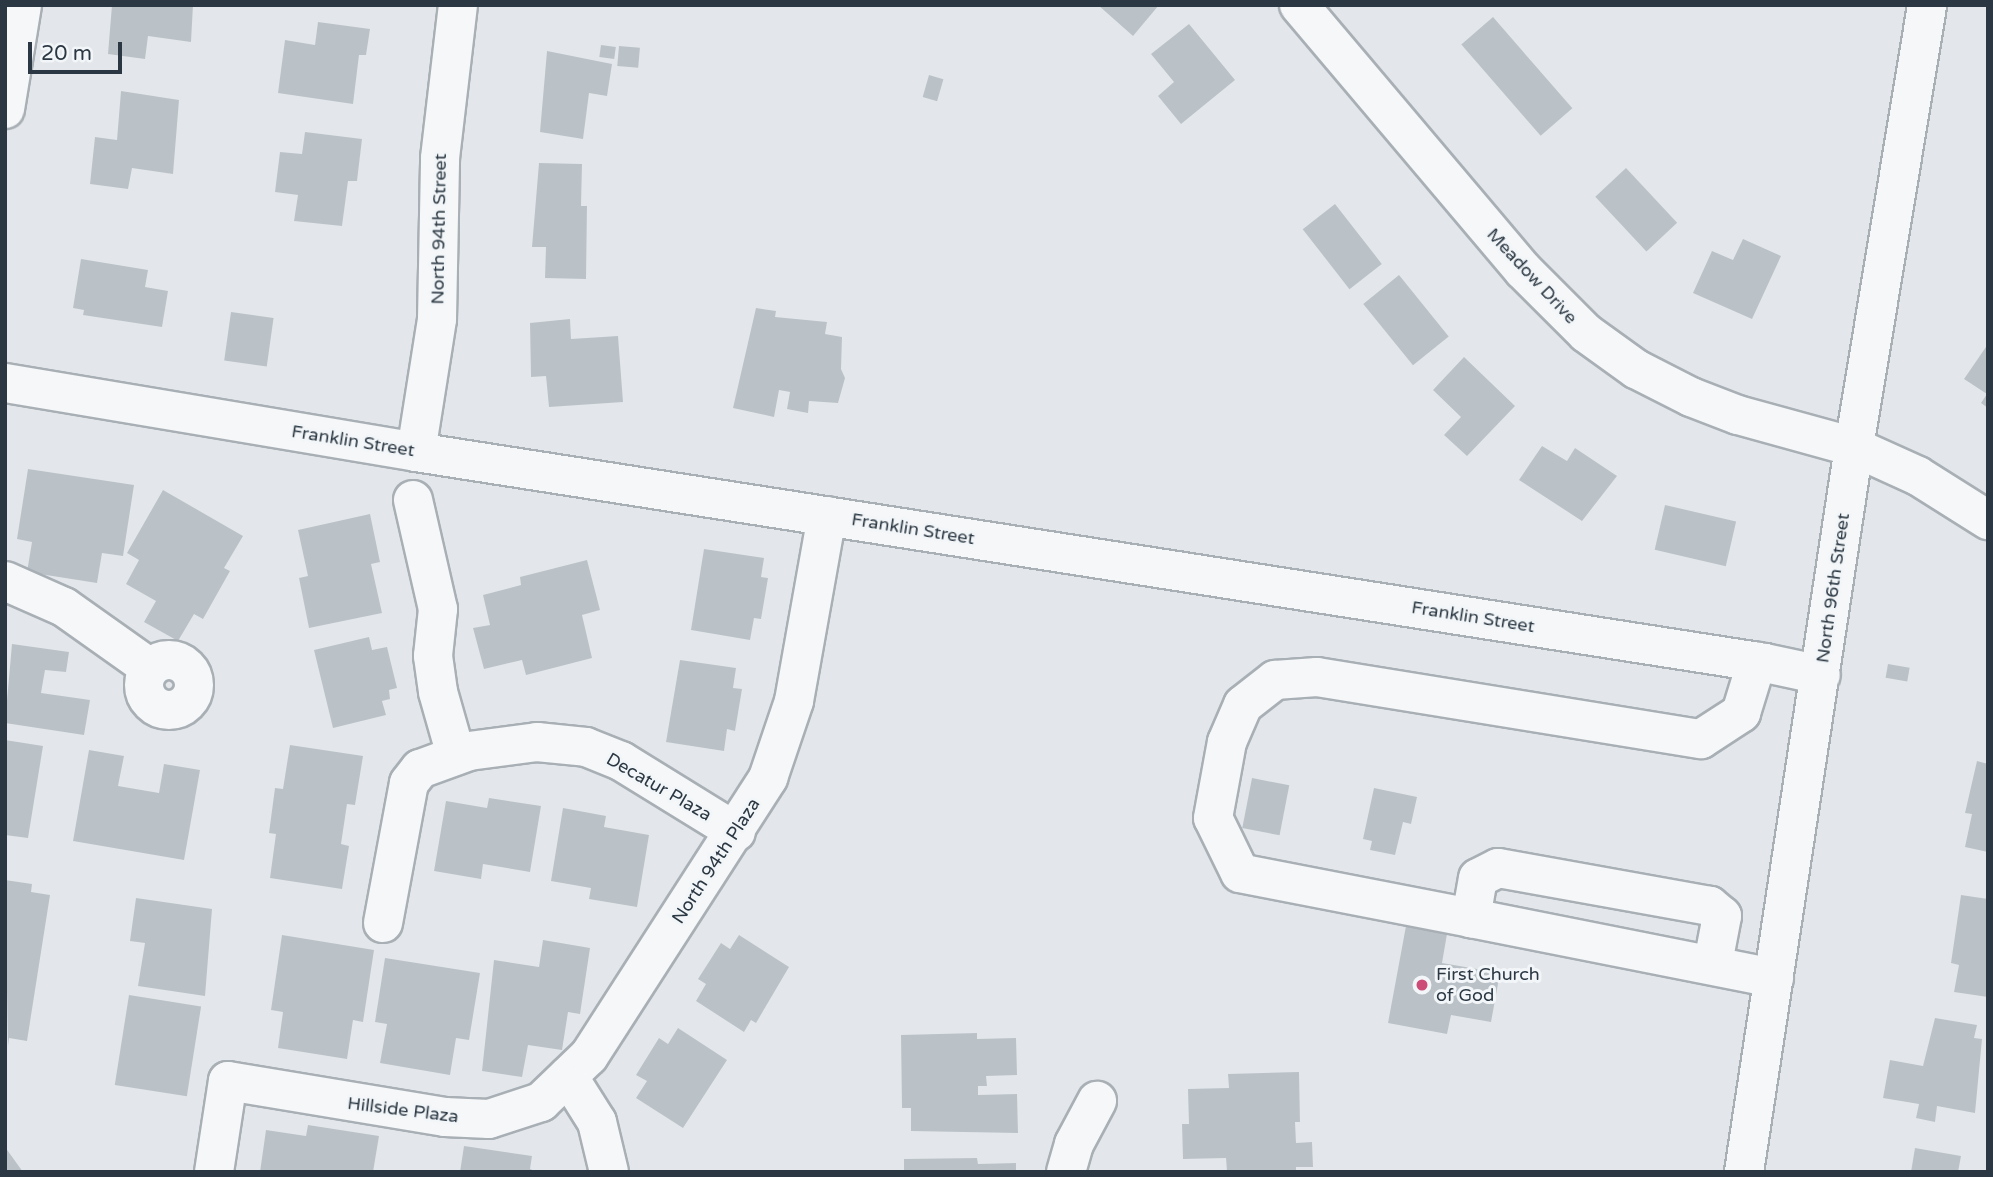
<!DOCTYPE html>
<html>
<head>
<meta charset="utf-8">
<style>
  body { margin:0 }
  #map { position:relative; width:1993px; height:1177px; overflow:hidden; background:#e3e7eb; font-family:"Varela Round",sans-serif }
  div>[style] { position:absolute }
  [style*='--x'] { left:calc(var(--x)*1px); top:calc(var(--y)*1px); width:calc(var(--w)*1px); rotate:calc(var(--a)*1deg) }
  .building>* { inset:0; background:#bac2c8; transform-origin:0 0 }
  .roads { filter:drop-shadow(2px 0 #a8afb5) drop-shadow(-2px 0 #a8afb5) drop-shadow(0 2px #a8afb5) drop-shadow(0 -2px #a8afb5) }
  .minor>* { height:38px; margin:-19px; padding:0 19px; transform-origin:19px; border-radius:19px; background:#f6f7f9 }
  .minor>.ring { margin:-19px; padding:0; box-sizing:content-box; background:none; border:38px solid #f6f7f9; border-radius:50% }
  .dots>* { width:19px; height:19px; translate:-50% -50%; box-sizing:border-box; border:4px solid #f3f6f8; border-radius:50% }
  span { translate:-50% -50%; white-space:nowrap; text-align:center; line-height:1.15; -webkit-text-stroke:6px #f3f6f8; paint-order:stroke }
  .street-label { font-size:18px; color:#2b3843 }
  .poi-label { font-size:18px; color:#2b3843 }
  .left { translate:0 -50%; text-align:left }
  .frame { position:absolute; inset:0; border:7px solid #2b3843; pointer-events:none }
  .scale { position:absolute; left:28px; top:42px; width:94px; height:32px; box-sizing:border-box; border:4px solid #2b3843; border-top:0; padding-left:9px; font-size:21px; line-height:24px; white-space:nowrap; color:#2b3843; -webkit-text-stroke:5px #f3f6f8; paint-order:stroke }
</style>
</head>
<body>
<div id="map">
  <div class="building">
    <i style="clip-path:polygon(112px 5px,193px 5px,191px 42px,148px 36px,145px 59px,108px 54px)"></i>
    <i style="clip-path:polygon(1098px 5px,1159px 5px,1133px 36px)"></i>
    <i style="left:1493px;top:17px;width:121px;height:42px;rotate:49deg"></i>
    <i style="clip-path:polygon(318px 22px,370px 29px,366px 55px,359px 55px,353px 104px,278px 93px,285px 40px,315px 45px)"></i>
    <i style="clip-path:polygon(1189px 24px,1235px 80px,1181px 124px,1158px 96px,1174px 82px,1151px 54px)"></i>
    <i style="left:601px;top:45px;width:15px;height:12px;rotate:8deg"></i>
    <i style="left:619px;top:46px;width:21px;height:20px;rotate:5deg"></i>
    <i style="clip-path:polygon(547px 51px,612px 64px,607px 96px,589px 93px,583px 139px,540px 132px)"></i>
    <i style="left:929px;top:75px;width:15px;height:23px;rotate:16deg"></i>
    <i style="clip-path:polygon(121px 91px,179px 100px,173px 174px,132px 168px,128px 189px,90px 184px,95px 137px,117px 140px)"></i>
    <i style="clip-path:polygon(305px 132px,362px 139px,357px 181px,348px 181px,342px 226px,294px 221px,298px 195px,275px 192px,280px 152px,302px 154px)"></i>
    <i style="clip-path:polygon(539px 163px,582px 164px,581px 206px,587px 206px,586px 279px,545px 278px,546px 247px,532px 247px)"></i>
    <i style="left:1626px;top:168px;width:75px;height:42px;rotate:47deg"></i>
    <i style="left:1335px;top:204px;width:76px;height:41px;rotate:52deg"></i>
    <i style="clip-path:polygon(1743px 239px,1781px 256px,1752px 319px,1693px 293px,1712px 251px,1733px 260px)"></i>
    <i style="clip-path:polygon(81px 259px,148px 270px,145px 287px,168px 291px,162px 327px,83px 315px,84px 310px,73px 308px)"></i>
    <i style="left:1399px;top:275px;width:79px;height:46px;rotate:51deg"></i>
    <i style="clip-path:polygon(756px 308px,776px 311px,775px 317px,827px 322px,825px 334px,842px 337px,841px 369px,845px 378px,838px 403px,809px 401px,808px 413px,787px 409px,790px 392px,779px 390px,774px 417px,733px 408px)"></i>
    <i style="left:231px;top:312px;width:43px;height:49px;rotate:8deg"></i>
    <i style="clip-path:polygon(570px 319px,571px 339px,618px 336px,623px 402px,549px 407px,546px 376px,531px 377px,530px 323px)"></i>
    <i style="clip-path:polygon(1988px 344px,1988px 408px,1981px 403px,1987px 394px,1964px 379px)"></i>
    <i style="clip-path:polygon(1464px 357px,1515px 406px,1467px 456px,1444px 435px,1461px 417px,1433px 390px)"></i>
    <i style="clip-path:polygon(1542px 446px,1567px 461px,1575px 448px,1617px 476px,1582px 521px,1519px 480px)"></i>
    <i style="clip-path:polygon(28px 469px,134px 485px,123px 556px,102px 553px,97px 583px,27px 572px,32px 542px,17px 539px)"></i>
    <i style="clip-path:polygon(163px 490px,243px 536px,224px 568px,230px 571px,203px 619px,194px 614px,178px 641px,144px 622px,156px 601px,126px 584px,139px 560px,127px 553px)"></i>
    <i style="left:1665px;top:505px;width:73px;height:46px;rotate:13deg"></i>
    <i style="clip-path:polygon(370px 514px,380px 562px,371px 564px,382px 613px,309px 628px,299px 578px,308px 576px,298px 530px)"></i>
    <i style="clip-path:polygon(704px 549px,764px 558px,761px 577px,768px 578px,761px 619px,754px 618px,750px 640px,691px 630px)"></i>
    <i style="clip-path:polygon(587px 560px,600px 610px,582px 615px,592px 658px,526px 675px,522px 660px,484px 669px,473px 628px,490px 625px,483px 595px,521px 585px,520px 577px)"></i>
    <i style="clip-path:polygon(369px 637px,372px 650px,387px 647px,397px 688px,389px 690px,390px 699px,382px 701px,386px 715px,333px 728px,314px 650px)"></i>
    <i style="clip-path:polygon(12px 644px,69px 652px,66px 672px,45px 670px,41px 693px,90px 700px,84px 735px,5px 723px)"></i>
    <i style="clip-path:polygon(680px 660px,736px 668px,733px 688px,742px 689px,735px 731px,727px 729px,724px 751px,666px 742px)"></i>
    <i style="left:1888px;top:664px;width:22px;height:14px;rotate:10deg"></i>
    <i style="clip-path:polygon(5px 740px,43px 746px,28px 838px,5px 835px)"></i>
    <i style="clip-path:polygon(290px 745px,363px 756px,355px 805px,347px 804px,341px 844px,349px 846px,342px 889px,270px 878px,276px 834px,269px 833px,275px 788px,283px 789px)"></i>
    <i style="clip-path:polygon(89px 750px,124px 756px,118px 786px,159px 793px,164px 764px,200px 770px,184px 860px,73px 841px)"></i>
    <i style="clip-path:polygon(1977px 761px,1988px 764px,1988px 852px,1965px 847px,1972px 814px,1965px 813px)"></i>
    <i style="left:1252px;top:778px;width:38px;height:51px;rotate:11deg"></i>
    <i style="clip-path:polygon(1374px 788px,1417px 797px,1411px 824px,1403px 822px,1395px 855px,1370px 850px,1372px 841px,1363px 839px)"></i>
    <i style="clip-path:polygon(489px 798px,541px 806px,530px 872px,483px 864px,481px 879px,434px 871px,446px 801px,487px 808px)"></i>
    <i style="clip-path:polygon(563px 808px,606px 816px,604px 827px,649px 835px,637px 907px,589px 899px,591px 888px,551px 881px)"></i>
    <i style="clip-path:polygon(5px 880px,32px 884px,31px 892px,50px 895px,27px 1041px,9px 1038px,8px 1046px)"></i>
    <i style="clip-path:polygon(1961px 895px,1988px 899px,1988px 997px,1954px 992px,1959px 965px,1951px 963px)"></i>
    <i style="clip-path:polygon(136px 898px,212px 909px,205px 996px,138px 986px,145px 943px,130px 941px)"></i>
    <i style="clip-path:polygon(1406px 926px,1447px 934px,1442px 963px,1500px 973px,1491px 1022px,1451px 1015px,1447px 1034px,1388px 1023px)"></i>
    <i style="clip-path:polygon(282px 935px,374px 950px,363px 1022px,353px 1020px,347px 1059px,278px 1048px,283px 1012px,271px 1010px)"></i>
    <i style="clip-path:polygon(739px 935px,789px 967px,756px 1023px,751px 1020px,744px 1032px,696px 1001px,706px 984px,698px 979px,721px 943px,730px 949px)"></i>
    <i style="clip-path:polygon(543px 940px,590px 948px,580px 1014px,568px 1012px,562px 1050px,528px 1045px,522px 1077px,482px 1071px,494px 960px,539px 967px)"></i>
    <i style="clip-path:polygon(385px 958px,480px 973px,469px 1040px,456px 1038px,450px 1075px,380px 1063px,387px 1024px,375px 1022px)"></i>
    <i style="left:129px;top:995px;width:73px;height:91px;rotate:9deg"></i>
    <i style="clip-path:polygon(1935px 1018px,1977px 1025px,1974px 1038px,1982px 1039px,1975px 1113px,1937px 1106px,1935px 1122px,1916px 1118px,1919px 1104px,1883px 1098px,1890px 1060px,1923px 1066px)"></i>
    <i style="clip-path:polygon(678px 1028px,727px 1060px,683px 1128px,636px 1098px,647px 1081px,636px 1075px,659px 1038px,668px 1044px)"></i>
    <i style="clip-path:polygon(977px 1033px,977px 1039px,1016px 1038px,1017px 1075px,986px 1076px,987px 1086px,978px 1086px,978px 1095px,1017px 1094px,1018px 1133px,911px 1131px,911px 1108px,902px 1108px,901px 1035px)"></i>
    <i style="clip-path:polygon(1299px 1072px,1300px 1122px,1295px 1122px,1296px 1143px,1312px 1142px,1313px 1167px,1296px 1167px,1296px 1172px,1227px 1172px,1226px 1158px,1183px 1159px,1182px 1124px,1189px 1124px,1188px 1089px,1229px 1088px,1228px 1074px)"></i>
    <i style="clip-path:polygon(308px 1125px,379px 1136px,373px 1172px,260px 1172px,266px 1130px,306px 1136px)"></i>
    <i style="clip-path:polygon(464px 1146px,532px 1156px,530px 1169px,537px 1172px,460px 1172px)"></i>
    <i style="clip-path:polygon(5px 1147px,23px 1172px,5px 1172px)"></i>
    <i style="clip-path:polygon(1915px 1148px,1961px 1156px,1958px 1172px,1911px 1172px)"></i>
    <i style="clip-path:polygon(977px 1158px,978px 1164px,1016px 1163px,1016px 1172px,904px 1172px,904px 1159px)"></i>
  </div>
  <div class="roads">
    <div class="minor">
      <i style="--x:1299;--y:5;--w:347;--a:49.8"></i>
      <i style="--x:1523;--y:270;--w:89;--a:45"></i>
      <i style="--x:1586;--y:333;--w:62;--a:35.8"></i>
      <i style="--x:1636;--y:369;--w:62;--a:27"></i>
      <i style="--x:1691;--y:397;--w:50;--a:21"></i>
      <i style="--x:1738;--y:415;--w:120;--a:15.4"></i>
      <i style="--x:1854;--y:447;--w:70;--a:24.4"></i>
      <i style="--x:1918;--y:476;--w:83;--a:32.2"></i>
      <i style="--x:5;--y:109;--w:105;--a:-80.7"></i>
      <i style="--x:5;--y:383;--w:417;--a:9.5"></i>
      <i style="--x:416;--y:452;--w:1365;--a:8.89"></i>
      <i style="--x:1765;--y:663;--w:57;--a:12.1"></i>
      <i style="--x:416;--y:452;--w:135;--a:-81"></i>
      <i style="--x:437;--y:319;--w:161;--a:-88.9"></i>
      <i style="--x:440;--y:158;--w:154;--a:-83.3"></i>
      <i style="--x:413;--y:500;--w:112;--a:77.1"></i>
      <i style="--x:438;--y:609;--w:47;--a:96.1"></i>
      <i style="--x:433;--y:656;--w:36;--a:82"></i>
      <i style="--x:438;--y:692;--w:66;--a:74.1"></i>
      <i style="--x:5;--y:581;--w:64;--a:23.8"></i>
      <i style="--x:64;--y:607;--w:105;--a:35.3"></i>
      <i class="ring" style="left:144px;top:660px;width:12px;height:12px"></i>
      <i style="--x:1471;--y:918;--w:235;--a:-169"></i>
      <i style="--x:1240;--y:873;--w:61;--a:-116.1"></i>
      <i style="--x:1213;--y:818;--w:77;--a:-79.6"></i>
      <i style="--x:1227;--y:742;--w:40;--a:-66.6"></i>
      <i style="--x:1243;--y:705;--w:41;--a:-38"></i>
      <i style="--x:1275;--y:680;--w:42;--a:-4.1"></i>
      <i style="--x:1317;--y:677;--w:389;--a:9.2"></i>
      <i style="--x:1701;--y:739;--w:48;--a:-33"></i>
      <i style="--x:1741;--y:713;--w:54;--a:-72.9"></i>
      <i style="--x:383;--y:923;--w:142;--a:-79.5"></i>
      <i style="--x:409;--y:783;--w:18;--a:-52"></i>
      <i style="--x:420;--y:769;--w:52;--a:-20.2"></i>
      <i style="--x:469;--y:751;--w:69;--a:-7.5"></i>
      <i style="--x:537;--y:742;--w:49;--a:5.8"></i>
      <i style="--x:586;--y:747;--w:38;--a:22"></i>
      <i style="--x:621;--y:761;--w:135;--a:31.7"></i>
      <i style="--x:1713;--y:963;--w:48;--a:-79.2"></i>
      <i style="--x:1722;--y:916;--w:16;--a:-140"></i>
      <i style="--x:1710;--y:906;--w:215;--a:-169.8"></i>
      <i style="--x:1498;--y:868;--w:22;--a:153"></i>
      <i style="--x:1478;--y:878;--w:41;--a:99.9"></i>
      <i style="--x:1471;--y:918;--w:309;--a:11.2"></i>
      <i style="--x:568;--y:1076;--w:54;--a:57.8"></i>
      <i style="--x:597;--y:1122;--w:51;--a:76.5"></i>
      <i style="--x:214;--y:1172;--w:92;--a:-81.3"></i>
      <i style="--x:228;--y:1081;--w:220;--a:9.4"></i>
      <i style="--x:445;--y:1117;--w:44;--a:2.6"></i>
      <i style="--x:489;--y:1119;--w:55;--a:-18.1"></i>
      <i style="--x:541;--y:1102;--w:66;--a:-43.8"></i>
      <i style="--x:589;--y:1056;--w:331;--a:-57.2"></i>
      <i style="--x:768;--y:778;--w:81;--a:-71.3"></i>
      <i style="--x:794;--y:701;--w:188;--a:-79.9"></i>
      <i style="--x:1066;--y:1172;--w:29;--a:-74"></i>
      <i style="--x:1074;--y:1144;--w:49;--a:-61.9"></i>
      <i style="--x:1744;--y:1172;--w:733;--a:-81.37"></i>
      <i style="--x:1854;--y:447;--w:448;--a:-80.6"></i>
    </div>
  </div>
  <div class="dots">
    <i style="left:1422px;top:985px;background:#cc4b77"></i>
  </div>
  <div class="street-label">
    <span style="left:439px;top:229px;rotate:-89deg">North 94th Street</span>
    <span style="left:1532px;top:276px;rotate:47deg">Meadow Drive</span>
    <span style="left:353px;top:441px;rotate:9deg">Franklin Street</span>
    <span style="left:913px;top:529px;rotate:9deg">Franklin Street</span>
    <span style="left:1833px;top:588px;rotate:-82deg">North 96th Street</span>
    <span style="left:1473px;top:617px;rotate:9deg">Franklin Street</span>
    <span style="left:659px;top:787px;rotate:30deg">Decatur Plaza</span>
    <span style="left:716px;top:861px;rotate:-57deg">North 94th Plaza</span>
    <span style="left:403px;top:1110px;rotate:7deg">Hillside Plaza</span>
  </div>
  <div class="poi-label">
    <span class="left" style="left:1436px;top:985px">First Church<br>of God</span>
  </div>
  <div class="frame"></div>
  <div class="scale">20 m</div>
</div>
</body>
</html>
